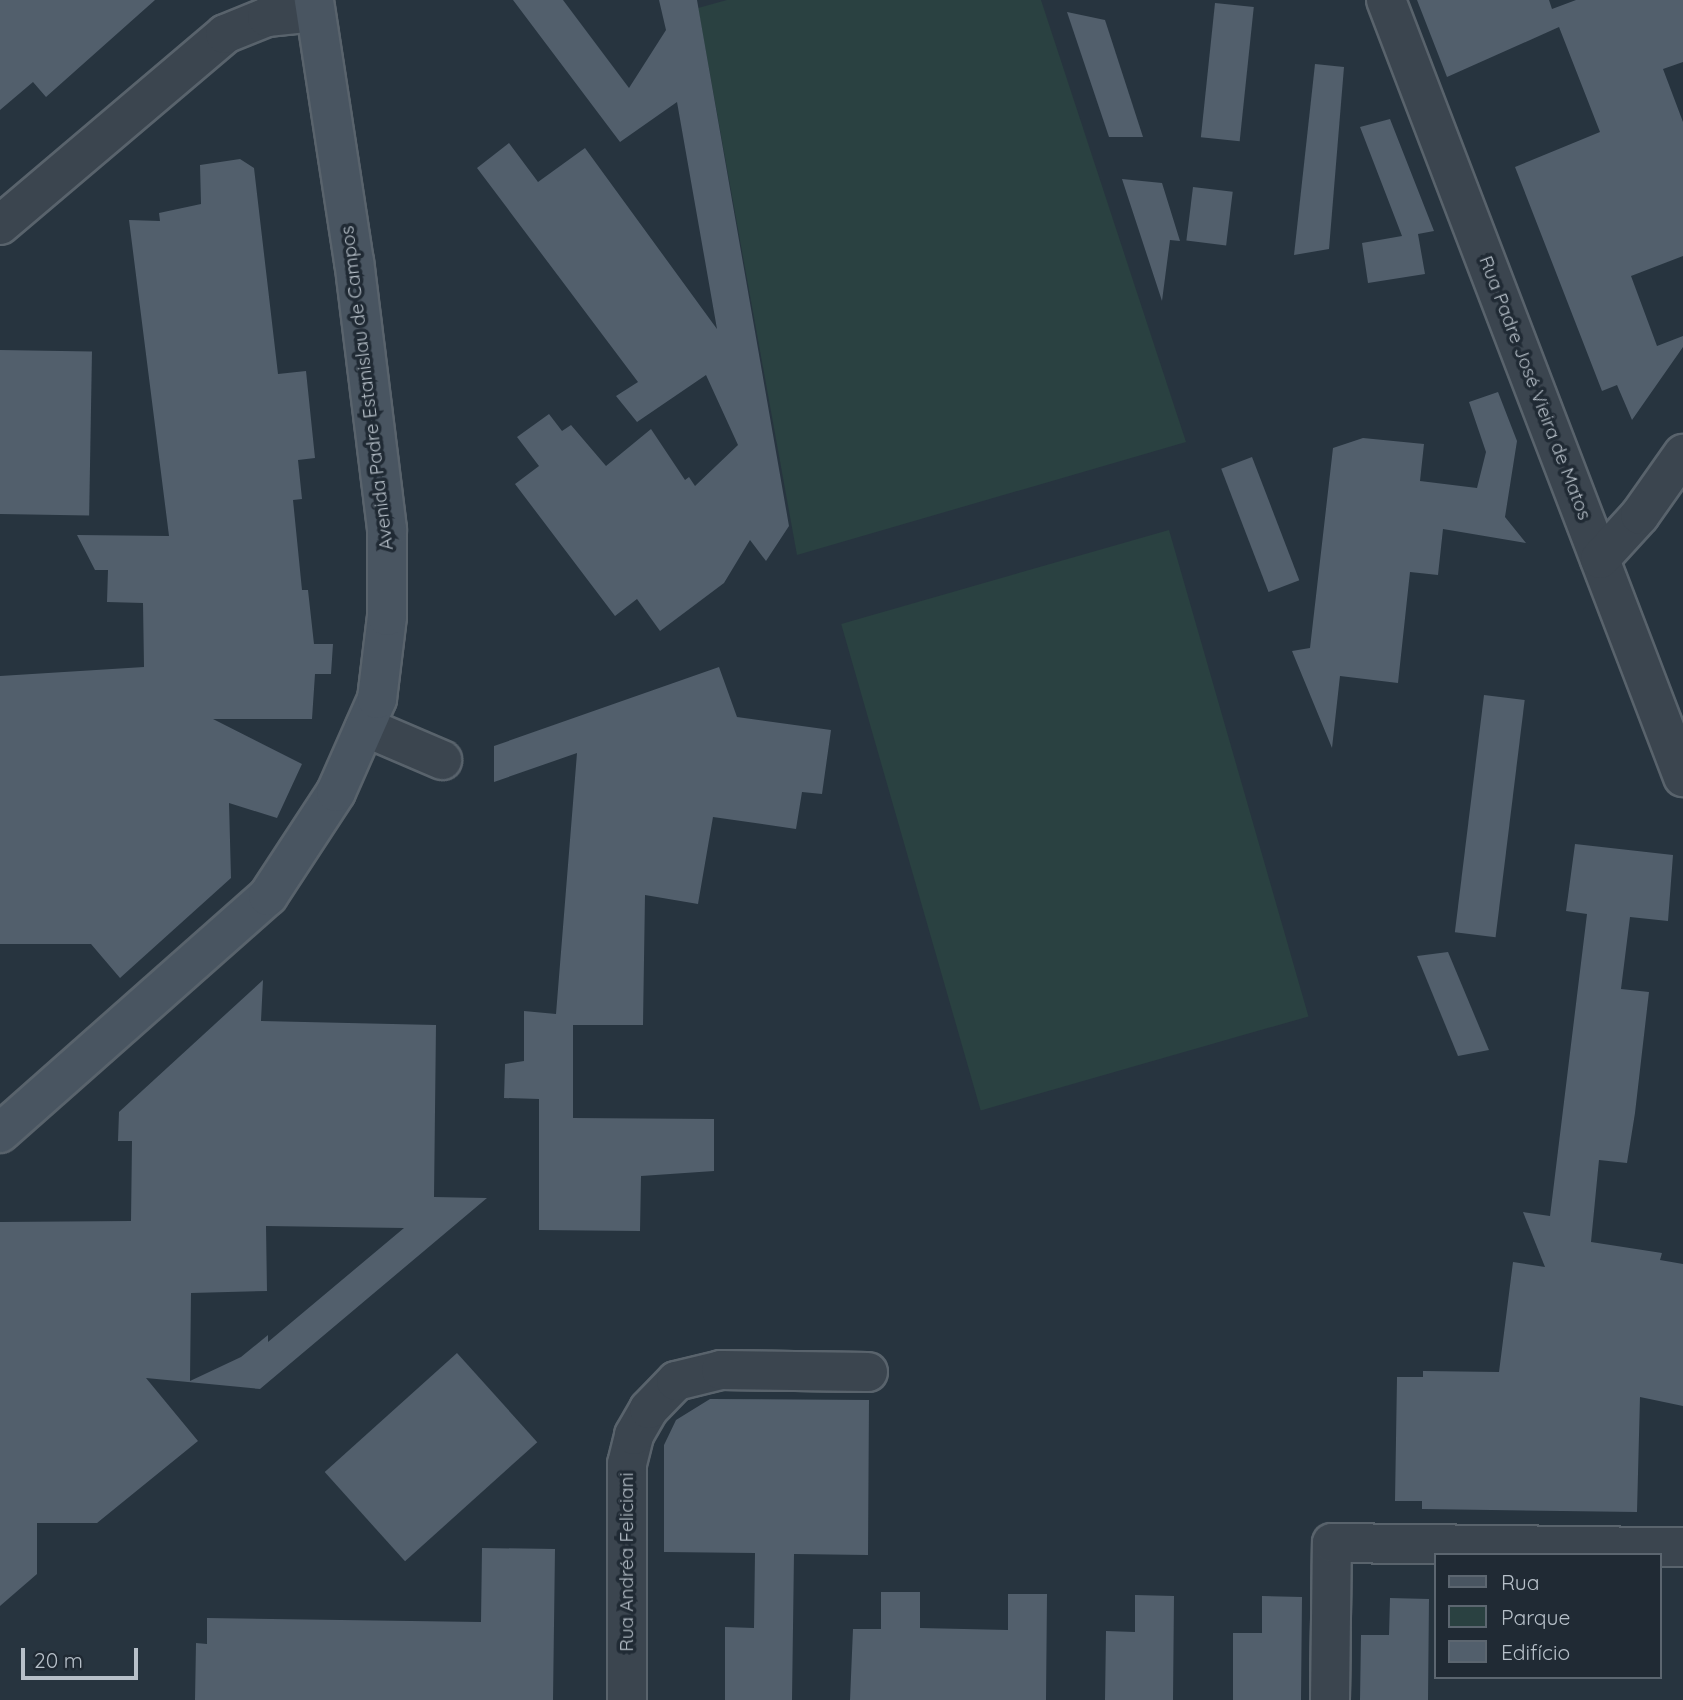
<!DOCTYPE html>
<html>
<head>
<meta charset="utf-8">
<style>
  body { margin:0 }
  #map { position:relative; width:1683px; height:1700px; overflow:hidden; background:#27343f; font-family:Quicksand,sans-serif }
  div>[style] { position:absolute }
  [style*='--x'] { left:calc(var(--x)*1px); top:calc(var(--y)*1px); width:calc(var(--w)*1px); rotate:calc(var(--a)*1deg) }
  .green>* { inset:0; background:#2a4141; transform-origin:0 0 }
  .building>* { inset:0; background:#525f6c; transform-origin:0 0 }
  .roads { filter:drop-shadow(2px 0 #59636c) drop-shadow(-2px 0 #59636c) drop-shadow(0 2px #59636c) drop-shadow(0 -2px #59636c) }
  .street>* { height:38px; margin:-19px; padding:0 19px; transform-origin:19px; border-radius:19px; background:#3b454f }
  .secondary>* { height:38px; margin:-19px; padding:0 19px; transform-origin:19px; border-radius:19px; background:#495561 }
  span { translate:-50% -50%; white-space:nowrap; text-align:center; line-height:1.15; -webkit-text-stroke:7px #202a34; paint-order:stroke }
  .street-label { font-size:19px; color:#b7c0c9 }
  .legend { position:absolute; left:1434px; top:1553px; width:228px; height:126px; box-sizing:border-box; background:#202a34; border:2px solid #5c6670; margin:0; padding:9px 12px; list-style:none; font-size:21px; color:#b7c0c9 }
  .legend li { display:flex; align-items:center; gap:14px; height:35px }
  .legend b { width:35px; border:2px solid #5c6670 }
  .scale { position:absolute; left:21px; top:1648px; width:117px; height:32px; box-sizing:border-box; border:4px solid #b7c0c9; border-top:0; padding-left:9px; font-size:21px; line-height:24px; white-space:nowrap; color:#b7c0c9; -webkit-text-stroke:5px #202a34; paint-order:stroke }
</style>
</head>
<body>
<div id="map">
  <div class="green">
    <i style="clip-path:polygon(727px 0,1041px 0,1186px 442px,797px 555px,698px 8px)"></i>
    <i style="left:1169px;top:530px;width:506px;height:341px;rotate:74deg"></i>
  </div>
  <div class="building">
    <i style="clip-path:polygon(0 0,155px 0,46px 97px,33px 82px,0 110px)"></i>
    <i style="clip-path:polygon(513px 0,563px 0,629px 88px,666px 30px,659px 0,697px 0,789px 526px,766px 561px,750px 540px,724px 583px,660px 631px,637px 599px,615px 616px,515px 484px,539px 466px,517px 437px,549px 414px,562px 431px,571px 425px,606px 466px,651px 429px,685px 480px,689px 477px,695px 486px,738px 445px,706px 375px,637px 422px,616px 396px,638px 382px,477px 168px,509px 143px,538px 182px,585px 148px,717px 329px,677px 102px,620px 142px)"></i>
    <i style="clip-path:polygon(1417px 0,1549px 0,1552px 9px,1576px 0,1683px 0,1683px 62px,1663px 69px,1683px 122px,1683px 256px,1631px 276px,1657px 346px,1683px 336px,1683px 347px,1632px 420px,1617px 385px,1602px 391px,1515px 167px,1600px 132px,1559px 27px,1447px 77px)"></i>
    <i style="left:1215px;top:3px;width:39px;height:135px;rotate:6deg"></i>
    <i style="clip-path:polygon(1067px 12px,1105px 20px,1143px 137px,1109px 137px)"></i>
    <i style="clip-path:polygon(1315px 64px,1344px 67px,1329px 249px,1294px 255px)"></i>
    <i style="clip-path:polygon(1390px 119px,1434px 231px,1418px 234px,1425px 274px,1368px 283px,1362px 243px,1402px 236px,1360px 127px)"></i>
    <i style="clip-path:polygon(240px 159px,254px 168px,278px 374px,306px 371px,315px 458px,298px 460px,302px 499px,293px 500px,302px 590px,308px 590px,314px 644px,333px 644px,331px 674px,315px 674px,312px 719px,213px 719px,302px 764px,277px 818px,229px 803px,231px 878px,120px 978px,91px 944px,0 944px,0 676px,144px 667px,143px 603px,107px 602px,108px 570px,95px 570px,77px 535px,169px 536px,129px 220px,160px 221px,159px 213px,201px 204px,200px 165px)"></i>
    <i style="clip-path:polygon(1122px 179px,1162px 183px,1180px 241px,1170px 240px,1162px 301px)"></i>
    <i style="left:1193px;top:187px;width:40px;height:54px;rotate:7deg"></i>
    <i style="left:0;top:350px;width:92px;height:164px;rotate:1deg"></i>
    <i style="clip-path:polygon(1498px 392px,1517px 441px,1505px 517px,1526px 543px,1443px 529px,1438px 575px,1410px 572px,1398px 683px,1340px 676px,1332px 748px,1292px 651px,1310px 648px,1333px 448px,1363px 438px,1424px 444px,1420px 481px,1477px 488px,1486px 452px,1469px 402px)"></i>
    <i style="left:1252px;top:457px;width:132px;height:33px;rotate:69deg"></i>
    <i style="clip-path:polygon(719px 667px,737px 717px,831px 730px,822px 794px,802px 792px,796px 829px,713px 817px,698px 904px,645px 895px,643px 1025px,573px 1025px,573px 1118px,714px 1119px,714px 1171px,641px 1176px,640px 1231px,539px 1230px,539px 1099px,504px 1098px,505px 1064px,524px 1061px,524px 1011px,556px 1014px,577px 753px,494px 782px,494px 746px)"></i>
    <i style="left:1484px;top:695px;width:41px;height:239px;rotate:7deg"></i>
    <i style="clip-path:polygon(1575px 844px,1673px 855px,1668px 921px,1630px 917px,1621px 989px,1649px 992px,1635px 1113px,1627px 1163px,1599px 1160px,1591px 1242px,1662px 1253px,1660px 1260px,1683px 1264px,1683px 1406px,1640px 1397px,1637px 1512px,1422px 1509px,1422px 1501px,1395px 1501px,1397px 1377px,1423px 1377px,1423px 1371px,1499px 1372px,1513px 1262px,1545px 1267px,1523px 1212px,1550px 1216px,1587px 914px,1566px 911px)"></i>
    <i style="clip-path:polygon(1448px 952px,1489px 1050px,1458px 1056px,1417px 956px)"></i>
    <i style="clip-path:polygon(evenodd,263px 980px,261px 1021px,436px 1025px,434px 1197px,487px 1198px,260px 1389px,146px 1378px,198px 1441px,97px 1523px,37px 1523px,37px 1574px,0 1606px,0 1222px,131px 1221px,132px 1141px,118px 1141px,119px 1112px,263px 980px,266px 1226px,404px 1228px,268px 1342px,268px 1335px,241px 1357px,190px 1381px,191px 1293px,267px 1291px,266px 1226px)"></i>
    <i style="left:457px;top:1353px;width:120px;height:178px;rotate:48deg"></i>
    <i style="clip-path:polygon(710px 1399px,869px 1400px,868px 1555px,794px 1554px,792px 1700px,725px 1700px,725px 1627px,754px 1628px,755px 1553px,664px 1552px,664px 1445px,676px 1420px)"></i>
    <i style="clip-path:polygon(482px 1548px,555px 1549px,553px 1700px,195px 1700px,196px 1643px,207px 1644px,207px 1618px,481px 1622px)"></i>
    <i style="clip-path:polygon(881px 1592px,920px 1592px,920px 1628px,1008px 1630px,1008px 1594px,1047px 1594px,1046px 1700px,850px 1700px,853px 1629px,881px 1629px)"></i>
    <i style="clip-path:polygon(1135px 1595px,1174px 1596px,1173px 1700px,1105px 1700px,1106px 1631px,1135px 1632px)"></i>
    <i style="clip-path:polygon(1262px 1596px,1302px 1597px,1301px 1700px,1233px 1700px,1233px 1633px,1262px 1633px)"></i>
    <i style="clip-path:polygon(1390px 1598px,1429px 1599px,1428px 1700px,1360px 1700px,1361px 1635px,1389px 1635px)"></i>
  </div>
  <div class="roads">
    <div class="street">
      <i style="--x:1386;--y:0;--w:832;--a:69.08"></i>
      <i style="--x:0;--y:225;--w:295;--a:-40.3"></i>
      <i style="--x:225;--y:34;--w:45;--a:-22"></i>
      <i style="--x:267;--y:17;--w:48;--a:-5.9"></i>
      <i style="--x:1600;--y:559;--w:59;--a:-47.7"></i>
      <i style="--x:1640;--y:515;--w:75;--a:-54.8"></i>
      <i style="--x:365;--y:727;--w:84;--a:23.2"></i>
      <i style="--x:627;--y:1700;--w:236;--a:-90"></i>
      <i style="--x:627;--y:1464;--w:30;--a:-76"></i>
      <i style="--x:634;--y:1435;--w:30;--a:-60"></i>
      <i style="--x:649;--y:1409;--w:39;--a:-46"></i>
      <i style="--x:676;--y:1381;--w:46;--a:-13.7"></i>
      <i style="--x:721;--y:1370;--w:147;--a:0.8"></i>
      <i style="--x:1330;--y:1700;--w:157;--a:-89.3"></i>
      <i style="--x:1332;--y:1543;--w:351;--a:0.7"></i>
    </div>
    <div class="secondary">
      <i style="--x:0;--y:1133;--w:358;--a:-41.5"></i>
      <i style="--x:268;--y:896;--w:124;--a:-56.8"></i>
      <i style="--x:336;--y:792;--w:102;--a:-66.2"></i>
      <i style="--x:377;--y:699;--w:84;--a:-83.1"></i>
      <i style="--x:387;--y:616;--w:87;--a:-90"></i>
      <i style="--x:387;--y:529;--w:269;--a:-97"></i>
      <i style="--x:354;--y:262;--w:265;--a:-98.7"></i>
    </div>
  </div>
  <div class="street-label">
    <span style="left:367px;top:388px;rotate:-97deg">Avenida Padre Estanislau de Campos</span>
    <span style="left:1535px;top:388px;rotate:69deg">Rua Padre José Vieira de Matos</span>
    <span style="left:627px;top:1562px;rotate:-90deg">Rua Andréa Feliciani</span>
  </div>
  <ul class="legend">
  <li><b style="height:9px;background:#495561"></b>Rua</li>
  <li><b style="height:19px;background:#2a4141"></b>Parque</li>
  <li><b style="height:19px;background:#525f6c"></b>Edifício</li>
  </ul>
  <div class="scale">20 m</div>
</div>
</body>
</html>
